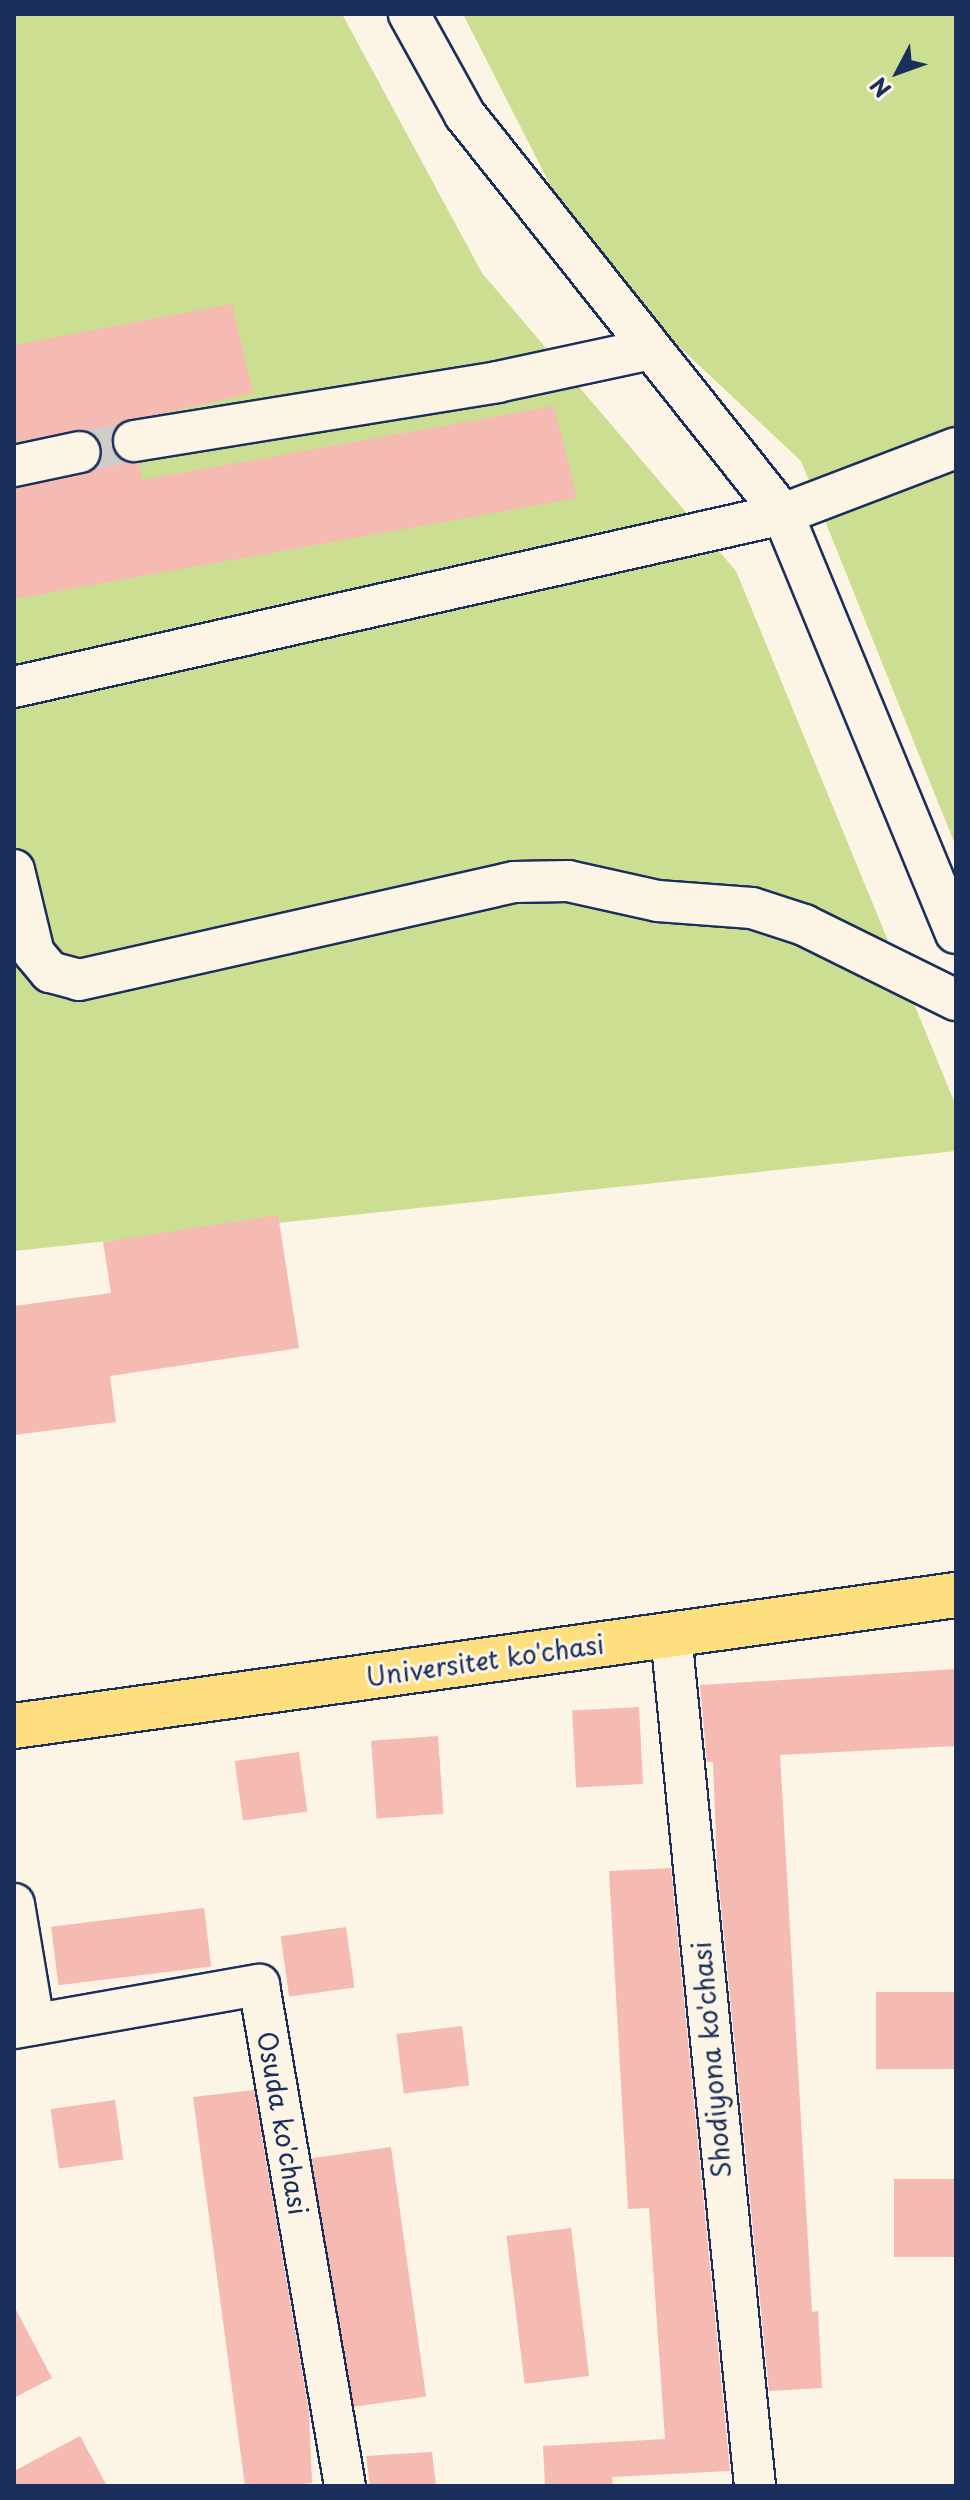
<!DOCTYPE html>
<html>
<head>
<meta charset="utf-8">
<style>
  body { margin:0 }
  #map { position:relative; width:970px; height:2500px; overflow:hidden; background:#fcf5e5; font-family:"Playpen Sans",sans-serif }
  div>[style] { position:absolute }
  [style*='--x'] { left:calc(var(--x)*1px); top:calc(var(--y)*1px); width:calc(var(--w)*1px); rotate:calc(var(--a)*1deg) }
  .green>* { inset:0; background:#ccde92 }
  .building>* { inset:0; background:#f5bab2; transform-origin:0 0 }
  .minor-tunnel>* { height:40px; margin-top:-20px; transform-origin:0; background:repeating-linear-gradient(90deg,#cfcdca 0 40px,transparent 0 60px) }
  .roads { filter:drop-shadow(2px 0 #1b2f5e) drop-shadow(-2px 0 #1b2f5e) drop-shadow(0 2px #1b2f5e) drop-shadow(0 -2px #1b2f5e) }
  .minor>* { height:40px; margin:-20px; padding:0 20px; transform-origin:20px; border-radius:20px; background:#fcf5e5 }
  .major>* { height:44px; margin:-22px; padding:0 22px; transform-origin:22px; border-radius:22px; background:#fddf80 }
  span { translate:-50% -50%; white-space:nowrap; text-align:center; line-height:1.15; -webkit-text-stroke:6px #fcf5e5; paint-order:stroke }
  .street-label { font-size:26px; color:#1b2f5e }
  .frame { position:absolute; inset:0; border:16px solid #1b2f5e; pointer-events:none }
  .north { position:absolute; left:858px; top:32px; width:80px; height:80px; -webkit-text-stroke:6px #fcf5e5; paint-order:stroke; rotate:229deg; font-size:22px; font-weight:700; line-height:32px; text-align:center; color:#1b2f5e }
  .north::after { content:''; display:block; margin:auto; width:28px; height:36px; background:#1b2f5e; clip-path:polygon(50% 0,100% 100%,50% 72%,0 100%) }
</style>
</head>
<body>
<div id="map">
  <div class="green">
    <i style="clip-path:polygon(14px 14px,342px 14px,482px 273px,736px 571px,956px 1106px,956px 1151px,14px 1251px)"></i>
    <i style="clip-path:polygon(463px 14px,956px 14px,956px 847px,801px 461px,590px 263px)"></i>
  </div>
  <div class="building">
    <i style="clip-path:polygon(232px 304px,253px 393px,120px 423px,112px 445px,125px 462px,139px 464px,142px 480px,554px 406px,577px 498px,14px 599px,14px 488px,86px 474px,102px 460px,103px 448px,86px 430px,14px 442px,14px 345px)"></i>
    <i style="clip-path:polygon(278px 1215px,299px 1348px,110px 1376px,116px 1422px,14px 1435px,14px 1306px,111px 1293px,103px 1242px)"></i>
    <i style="clip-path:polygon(956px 1669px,956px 1746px,780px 1755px,812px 2312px,818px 2311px,822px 2388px,769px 2391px,717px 1865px,713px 1762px,707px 1762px,700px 1685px)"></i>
    <i style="left:639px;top:1707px;width:77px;height:67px;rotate:87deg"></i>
    <i style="left:438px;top:1736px;width:78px;height:67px;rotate:86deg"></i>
    <i style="left:299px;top:1752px;width:60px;height:65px;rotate:82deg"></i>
    <i style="clip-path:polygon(671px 1868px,730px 2471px,612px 2477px,613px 2486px,545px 2486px,543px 2446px,665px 2439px,649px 2208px,628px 2209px,609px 1871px)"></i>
    <i style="left:204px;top:1908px;width:59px;height:154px;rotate:83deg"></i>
    <i style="left:346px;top:1927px;width:61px;height:66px;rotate:82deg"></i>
    <i style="left:956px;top:1992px;width:77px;height:80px;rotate:90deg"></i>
    <i style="left:462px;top:2026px;width:60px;height:66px;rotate:83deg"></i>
    <i style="clip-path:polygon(254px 2090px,309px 2412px,312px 2483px,287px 2486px,245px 2486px,193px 2097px)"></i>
    <i style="left:115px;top:2100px;width:60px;height:65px;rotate:82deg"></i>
    <i style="left:391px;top:2147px;width:252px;height:80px;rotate:82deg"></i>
    <i style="left:956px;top:2179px;width:78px;height:62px;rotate:90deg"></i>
    <i style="left:571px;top:2228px;width:149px;height:65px;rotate:83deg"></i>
    <i style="clip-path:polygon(14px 2306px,52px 2378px,14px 2398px)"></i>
    <i style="clip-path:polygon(80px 2436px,107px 2486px,14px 2486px,14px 2471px)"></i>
    <i style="clip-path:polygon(432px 2452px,436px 2486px,370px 2486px,366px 2456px)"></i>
  </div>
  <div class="minor-tunnel">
    <i style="--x:80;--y:452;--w:55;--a:-11.5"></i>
  </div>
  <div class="roads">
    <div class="minor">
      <i style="--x:409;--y:14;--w:115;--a:61"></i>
      <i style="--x:465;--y:115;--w:510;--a:51.45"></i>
      <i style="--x:783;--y:514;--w:453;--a:67.6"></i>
      <i style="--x:134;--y:441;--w:368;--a:-9.2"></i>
      <i style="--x:497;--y:382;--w:157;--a:-12.1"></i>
      <i style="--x:14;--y:466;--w:67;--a:-12"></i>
      <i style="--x:14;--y:687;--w:788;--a:-12.68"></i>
      <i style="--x:783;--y:514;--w:185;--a:-20.9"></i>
      <i style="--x:14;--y:870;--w:85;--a:76.5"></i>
      <i style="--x:34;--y:953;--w:25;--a:50"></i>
      <i style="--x:50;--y:972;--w:30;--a:15"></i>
      <i style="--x:79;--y:980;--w:446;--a:-12.7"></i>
      <i style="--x:514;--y:882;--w:54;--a:-1.1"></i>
      <i style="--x:568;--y:881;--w:92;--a:12.5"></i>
      <i style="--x:658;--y:901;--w:94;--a:4.3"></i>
      <i style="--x:752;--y:908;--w:55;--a:18.1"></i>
      <i style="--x:804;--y:925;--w:169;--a:26.3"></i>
      <i style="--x:671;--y:1634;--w:856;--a:84.37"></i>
      <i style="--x:14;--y:1904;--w:122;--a:80.5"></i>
      <i style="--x:14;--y:2028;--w:249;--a:-10"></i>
      <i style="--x:259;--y:1985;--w:508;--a:80.26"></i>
    </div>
    <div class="major">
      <i style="--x:14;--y:1726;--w:951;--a:-7.92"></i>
    </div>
  </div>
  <div class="street-label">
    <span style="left:485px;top:1660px;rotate:-8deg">Universitet ko'chasi</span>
    <span style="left:711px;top:2060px;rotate:-95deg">Shodiyona ko'chasi</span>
    <span style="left:283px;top:2123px;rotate:80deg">Osuda ko'chasi</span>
  </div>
  <div class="frame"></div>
  <div class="north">N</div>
</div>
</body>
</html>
